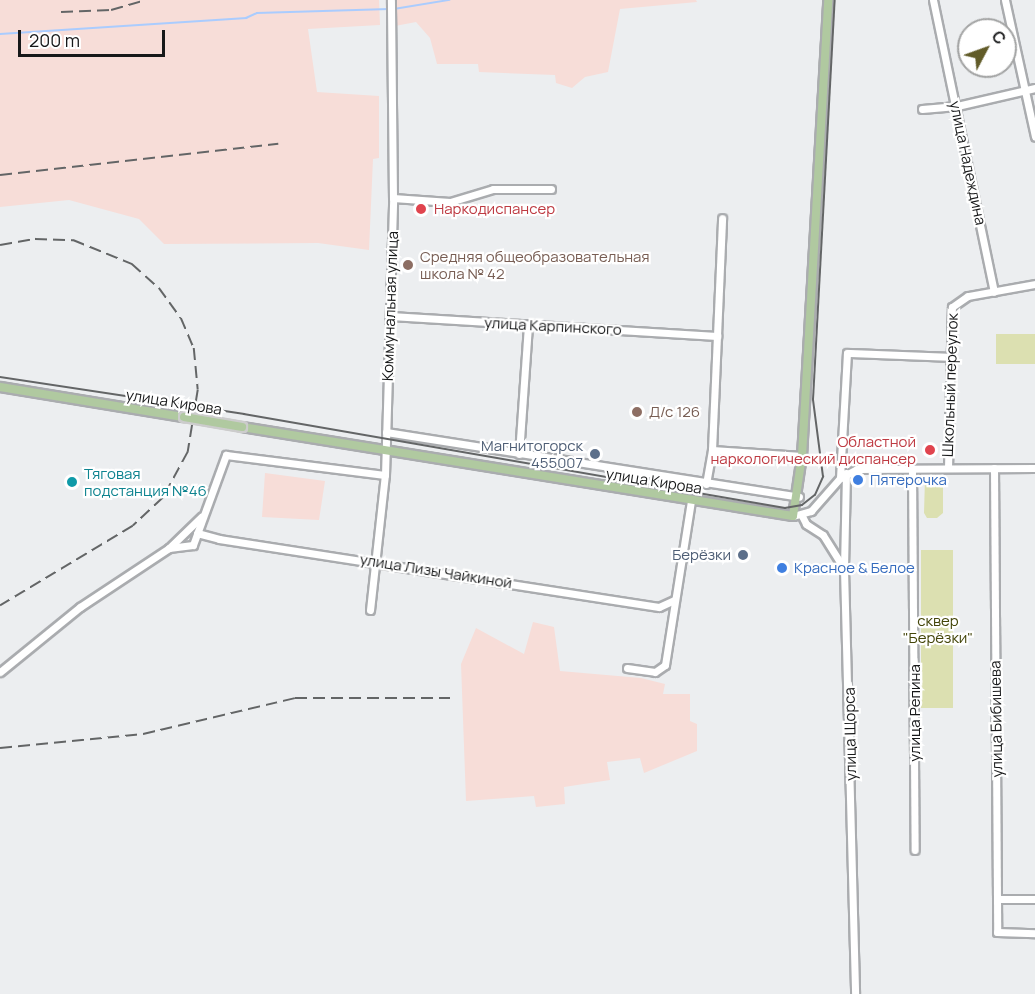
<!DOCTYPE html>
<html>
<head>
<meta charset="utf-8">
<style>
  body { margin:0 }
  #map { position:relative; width:1035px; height:994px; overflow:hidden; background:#eceef0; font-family:Manrope,sans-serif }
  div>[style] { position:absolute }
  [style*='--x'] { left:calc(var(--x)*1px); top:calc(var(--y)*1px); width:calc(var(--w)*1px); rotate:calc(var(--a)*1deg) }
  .industrial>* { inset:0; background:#f7ddd8 }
  .green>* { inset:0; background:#dce0b1; transform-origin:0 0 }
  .stream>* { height:1.5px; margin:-0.75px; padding:0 0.75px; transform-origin:0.75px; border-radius:0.75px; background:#aaccfe }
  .roads { filter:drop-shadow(2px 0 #aaacaf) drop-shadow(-2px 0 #aaacaf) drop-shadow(0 2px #aaacaf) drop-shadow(0 -2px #aaacaf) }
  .minor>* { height:7px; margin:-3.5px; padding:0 3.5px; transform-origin:3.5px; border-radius:3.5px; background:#fff }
  .major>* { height:8px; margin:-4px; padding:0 4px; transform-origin:4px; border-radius:4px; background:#b0c9a0 }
  .tram>* { height:1.5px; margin:-0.75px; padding:0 0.75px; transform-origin:0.75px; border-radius:0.75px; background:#636566 }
  .rail>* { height:1.5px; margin-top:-0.75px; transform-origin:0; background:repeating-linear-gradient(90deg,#636566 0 12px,transparent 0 18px) }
  .bridges { filter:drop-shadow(2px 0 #ccc) drop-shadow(-2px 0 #ccc) drop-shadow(0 2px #ccc) drop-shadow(0 -2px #ccc) }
  .major-bridge>* { height:8px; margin:-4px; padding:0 4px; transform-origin:4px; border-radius:4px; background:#b0c9a0 }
  .dots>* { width:16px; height:16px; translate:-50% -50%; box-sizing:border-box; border:3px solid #fff; border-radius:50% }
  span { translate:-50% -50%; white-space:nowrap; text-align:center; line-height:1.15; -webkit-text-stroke:4.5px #fff; paint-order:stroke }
  .street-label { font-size:15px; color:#171819 }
  .health-label { font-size:15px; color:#be3a42 }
  .left { translate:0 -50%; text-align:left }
  .right { translate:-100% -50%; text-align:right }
  .education-label { font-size:15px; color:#785e54 }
  .service-label { font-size:15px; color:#4e5e75 }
  .culture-label { font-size:15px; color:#0d838f }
  .shop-label { font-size:15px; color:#366cbe }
  .park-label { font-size:15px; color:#44460a }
  .north { position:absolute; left:957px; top:18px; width:60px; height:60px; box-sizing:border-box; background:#fff; border:2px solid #a2a3a3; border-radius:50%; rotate:49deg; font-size:16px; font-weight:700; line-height:24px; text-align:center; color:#171819 }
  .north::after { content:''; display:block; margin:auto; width:21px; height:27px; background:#615b28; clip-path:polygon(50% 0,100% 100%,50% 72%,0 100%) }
  .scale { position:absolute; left:18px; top:30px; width:147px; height:27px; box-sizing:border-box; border:3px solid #171819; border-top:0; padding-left:8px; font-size:18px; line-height:21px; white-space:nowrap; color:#171819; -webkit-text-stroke:4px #fff; paint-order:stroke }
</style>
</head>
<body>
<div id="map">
  <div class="industrial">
    <i style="clip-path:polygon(0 0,379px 0,380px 25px,308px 29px,317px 92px,379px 96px,379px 158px,373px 159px,369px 250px,318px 243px,164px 244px,139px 219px,69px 200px,0 207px)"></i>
    <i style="clip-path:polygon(393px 0,696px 0,697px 2px,620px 9px,608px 72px,585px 77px,572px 88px,556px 83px,555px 75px,479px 72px,478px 64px,437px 64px,430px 38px,416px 22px,395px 26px)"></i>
    <i style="clip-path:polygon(265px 473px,325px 481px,319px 520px,262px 517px)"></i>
    <i style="clip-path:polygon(533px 622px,554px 627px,560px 671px,641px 678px,665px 684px,663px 694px,690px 694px,690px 721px,697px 724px,697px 751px,644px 773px,640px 758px,607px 762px,610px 780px,564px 787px,565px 804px,536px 807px,534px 796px,466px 801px,461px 664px,476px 628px,524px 654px)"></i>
  </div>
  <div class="green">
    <i style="left:1035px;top:334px;width:30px;height:39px;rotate:90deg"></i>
    <i style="clip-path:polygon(928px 477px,940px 477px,943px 482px,943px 513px,937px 518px,927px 518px,924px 513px,925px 479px)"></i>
    <i style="left:921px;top:550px;width:32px;height:158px"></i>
  </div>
  <div class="stream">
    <i style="--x:394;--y:9;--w:56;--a:-9.3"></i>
    <i style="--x:0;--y:34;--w:247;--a:-3.7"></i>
    <i style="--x:246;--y:18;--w:12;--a:-24"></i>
    <i style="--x:257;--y:13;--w:132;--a:-1.7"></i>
  </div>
  <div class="roads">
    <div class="minor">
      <i style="--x:933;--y:0;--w:298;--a:78.2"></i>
      <i style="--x:1005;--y:0;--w:140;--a:77.6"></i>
      <i style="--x:922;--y:109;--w:35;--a:-5"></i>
      <i style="--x:957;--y:106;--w:80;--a:-13"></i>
      <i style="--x:393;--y:198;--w:57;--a:4"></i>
      <i style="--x:450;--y:202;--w:45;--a:-16.8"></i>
      <i style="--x:493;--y:189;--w:58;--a:0"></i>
      <i style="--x:390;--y:316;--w:328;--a:3.5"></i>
      <i style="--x:386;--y:432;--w:418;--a:8.9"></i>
      <i style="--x:712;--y:450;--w:90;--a:3.8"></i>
      <i style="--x:519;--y:454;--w:129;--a:-86"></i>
      <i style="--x:912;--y:468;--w:382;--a:89.6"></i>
      <i style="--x:948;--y:468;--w:161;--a:-88.6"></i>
      <i style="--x:952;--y:307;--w:19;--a:-35"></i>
      <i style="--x:968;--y:296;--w:68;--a:-10.2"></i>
      <i style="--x:994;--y:468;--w:464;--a:89.6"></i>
      <i style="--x:997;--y:932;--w:38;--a:2"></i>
      <i style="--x:846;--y:473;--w:96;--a:91.2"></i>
      <i style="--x:844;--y:569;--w:425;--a:88.5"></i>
      <i style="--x:840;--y:478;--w:125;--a:-86.8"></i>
      <i style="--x:847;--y:353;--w:103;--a:2.2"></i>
      <i style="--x:706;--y:484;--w:35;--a:-80"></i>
      <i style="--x:712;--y:450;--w:232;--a:-87.5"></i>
      <i style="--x:793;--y:516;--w:19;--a:-16"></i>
      <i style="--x:811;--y:511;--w:44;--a:-48.7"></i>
      <i style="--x:840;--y:478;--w:19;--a:-28"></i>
      <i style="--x:857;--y:469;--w:178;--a:-0.3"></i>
      <i style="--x:802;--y:516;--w:9;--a:63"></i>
      <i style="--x:806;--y:524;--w:20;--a:33"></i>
      <i style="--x:823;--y:535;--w:38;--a:58"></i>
      <i style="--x:197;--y:533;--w:23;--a:15"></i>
      <i style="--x:219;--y:539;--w:445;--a:8.8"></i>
      <i style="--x:659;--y:607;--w:17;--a:-25"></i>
      <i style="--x:169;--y:548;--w:45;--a:-44.1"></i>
      <i style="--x:370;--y:610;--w:136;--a:-83.7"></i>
      <i style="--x:385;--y:475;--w:277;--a:-88.3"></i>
      <i style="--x:393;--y:198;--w:198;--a:-90.6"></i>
      <i style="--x:627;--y:668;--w:28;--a:8"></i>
      <i style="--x:655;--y:672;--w:12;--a:-35"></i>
      <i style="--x:665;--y:665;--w:167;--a:-81"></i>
      <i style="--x:0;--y:672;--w:103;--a:-39.1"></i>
      <i style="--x:80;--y:607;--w:107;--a:-33.5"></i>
      <i style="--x:169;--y:548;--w:24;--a:-7"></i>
      <i style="--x:193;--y:545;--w:96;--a:-69.9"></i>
      <i style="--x:226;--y:455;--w:160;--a:7.2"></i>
      <i style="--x:997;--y:899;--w:38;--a:0"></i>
    </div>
    <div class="major">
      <i style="--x:0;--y:387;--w:186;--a:9.3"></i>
      <i style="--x:242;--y:427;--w:558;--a:9.18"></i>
      <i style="--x:793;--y:516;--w:61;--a:-81.5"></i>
      <i style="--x:802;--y:456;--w:457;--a:-86.7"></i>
    </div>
  </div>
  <div class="tram">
    <i style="--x:0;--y:377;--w:247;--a:8.6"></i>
    <i style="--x:244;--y:414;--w:549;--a:9.86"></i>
    <i style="--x:785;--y:508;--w:17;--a:-10"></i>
    <i style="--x:802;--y:505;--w:16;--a:-38"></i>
    <i style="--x:815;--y:495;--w:20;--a:-66"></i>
    <i style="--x:823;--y:477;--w:78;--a:-97.4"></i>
    <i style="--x:813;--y:400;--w:401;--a:-86.9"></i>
  </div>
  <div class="rail">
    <i style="--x:61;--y:12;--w:50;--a:-2.3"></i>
    <i style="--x:111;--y:10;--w:36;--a:-16"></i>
    <i style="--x:0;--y:175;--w:280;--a:-6.4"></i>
    <i style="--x:0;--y:245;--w:36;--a:-10"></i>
    <i style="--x:35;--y:239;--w:38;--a:2"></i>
    <i style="--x:73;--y:240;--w:64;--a:22.1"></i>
    <i style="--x:132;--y:264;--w:36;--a:42"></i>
    <i style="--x:159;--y:288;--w:37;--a:54"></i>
    <i style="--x:181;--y:318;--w:33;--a:67"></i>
    <i style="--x:194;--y:348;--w:42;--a:84.6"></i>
    <i style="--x:198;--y:390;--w:63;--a:99.2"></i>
    <i style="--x:188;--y:452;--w:52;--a:118.5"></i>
    <i style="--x:163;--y:498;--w:41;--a:137"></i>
    <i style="--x:133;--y:526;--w:155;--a:149"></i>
    <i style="--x:0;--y:748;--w:144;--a:-5.6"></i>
    <i style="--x:143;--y:734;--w:156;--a:-13.3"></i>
    <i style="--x:295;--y:698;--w:155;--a:0"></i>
  </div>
  <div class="bridges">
    <div class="major-bridge">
      <i style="--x:184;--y:417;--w:59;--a:9.8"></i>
    </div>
  </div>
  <div class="dots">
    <i style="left:421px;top:209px;background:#e0444e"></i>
    <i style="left:408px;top:265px;background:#8d6e63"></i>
    <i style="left:637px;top:412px;background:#8d6e63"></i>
    <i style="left:930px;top:450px;background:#e0444e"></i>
    <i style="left:595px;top:454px;background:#5c6f8a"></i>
    <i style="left:858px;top:480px;background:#3f7fe0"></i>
    <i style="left:72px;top:482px;background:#0f9aa8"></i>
    <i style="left:743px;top:555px;background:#5c6f8a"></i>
    <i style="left:782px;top:568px;background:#3f7fe0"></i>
  </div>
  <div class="street-label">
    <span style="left:968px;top:163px;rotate:78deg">улица Надеждина</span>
    <span style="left:390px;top:306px;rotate:-88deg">Коммунальная улица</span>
    <span style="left:553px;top:326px;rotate:3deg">улица Карпинского</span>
    <span style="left:950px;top:385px;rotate:-88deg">Школьный переулок</span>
    <span style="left:174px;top:402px;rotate:9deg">улица Кирова</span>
    <span style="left:654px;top:481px;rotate:9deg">улица Кирова</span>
    <span style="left:436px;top:571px;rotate:9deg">улица Лизы Чайкиной</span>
    <span style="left:915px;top:713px;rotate:-90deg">улица Репина</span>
    <span style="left:996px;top:719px;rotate:-91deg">улица Бибишева</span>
    <span style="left:850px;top:734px;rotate:-91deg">улица Щорса</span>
  </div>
  <div class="health-label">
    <span class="left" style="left:434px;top:209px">Наркодиспансер</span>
    <span class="right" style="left:916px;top:450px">Областной<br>наркологический диспансер</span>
  </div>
  <div class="education-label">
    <span class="left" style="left:420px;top:265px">Средняя общеобразовательная<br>школа № 42</span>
    <span class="left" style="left:649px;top:412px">Д/с 126</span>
  </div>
  <div class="service-label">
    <span class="right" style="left:583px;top:454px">Магнитогорск<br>455007</span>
    <span class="right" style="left:731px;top:555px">Берёзки</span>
  </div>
  <div class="culture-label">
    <span class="left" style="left:84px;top:482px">Тяговая<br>подстанция №46</span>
  </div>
  <div class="shop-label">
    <span class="left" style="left:870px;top:480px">Пятерочка</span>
    <span class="left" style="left:794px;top:568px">Красное &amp; Белое</span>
  </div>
  <div class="park-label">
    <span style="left:938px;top:629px">сквер<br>"Берёзки"</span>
  </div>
  <div class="north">С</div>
  <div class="scale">200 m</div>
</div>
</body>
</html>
